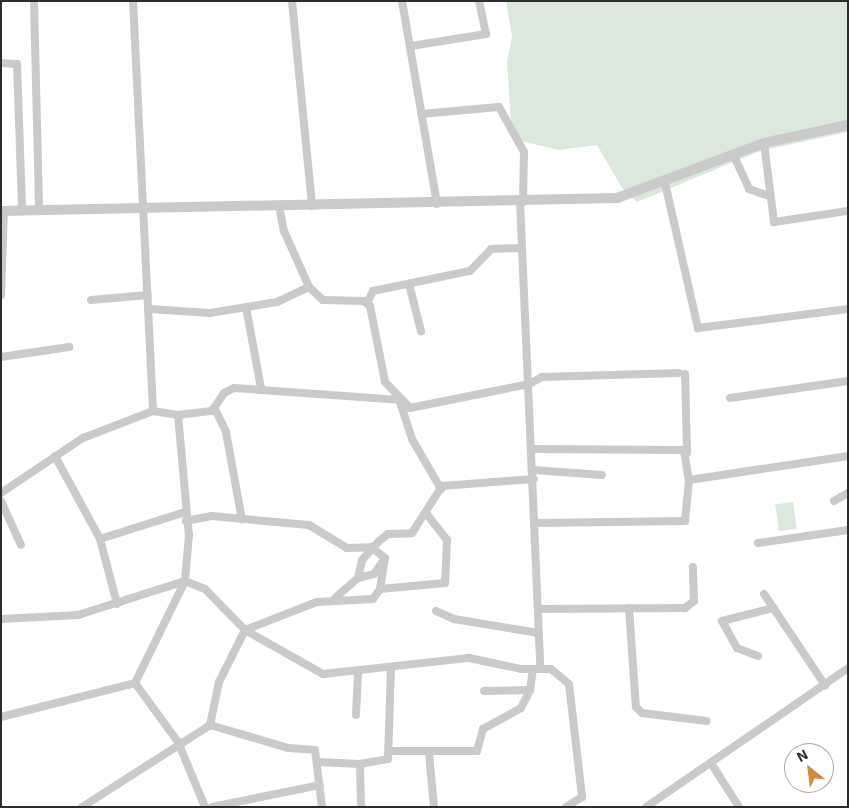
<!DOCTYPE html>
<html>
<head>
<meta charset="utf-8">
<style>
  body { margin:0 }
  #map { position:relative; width:849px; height:808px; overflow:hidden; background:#fff; font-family:"Exo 2",sans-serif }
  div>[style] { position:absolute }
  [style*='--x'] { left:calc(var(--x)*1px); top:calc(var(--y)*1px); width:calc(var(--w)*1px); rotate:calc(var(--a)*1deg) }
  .green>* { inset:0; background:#dbe9dc; transform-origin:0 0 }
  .minor>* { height:8px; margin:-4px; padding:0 4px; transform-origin:4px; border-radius:4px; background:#cacaca }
  .tertiary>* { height:10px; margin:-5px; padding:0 5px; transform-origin:5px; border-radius:5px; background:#cacaca }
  span { translate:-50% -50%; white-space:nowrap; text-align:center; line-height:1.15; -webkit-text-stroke:5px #fff; paint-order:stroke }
  .frame { position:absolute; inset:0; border:2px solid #2d2d2d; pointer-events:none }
  .north { position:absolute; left:784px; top:743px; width:50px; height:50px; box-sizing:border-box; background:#fff; border:1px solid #ababab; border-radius:50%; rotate:331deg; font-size:14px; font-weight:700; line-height:20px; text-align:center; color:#2d2d2d }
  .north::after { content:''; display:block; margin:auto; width:18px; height:22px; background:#d4893e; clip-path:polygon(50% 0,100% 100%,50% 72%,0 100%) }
</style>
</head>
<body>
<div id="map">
  <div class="green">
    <i style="clip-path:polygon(506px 1px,848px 1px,848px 132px,760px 151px,637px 202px,622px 188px,597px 145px,559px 150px,521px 141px,511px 122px,507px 62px,512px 37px)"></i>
    <i style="left:793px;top:502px;width:27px;height:18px;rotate:82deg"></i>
  </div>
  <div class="minor">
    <i style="--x:34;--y:1;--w:209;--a:88.6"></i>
    <i style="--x:133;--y:1;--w:410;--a:87.2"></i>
    <i style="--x:153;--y:411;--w:25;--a:9"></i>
    <i style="--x:178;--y:415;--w:121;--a:84.8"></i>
    <i style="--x:189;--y:535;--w:46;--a:95"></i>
    <i style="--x:185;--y:581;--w:114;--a:116.1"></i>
    <i style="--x:135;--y:683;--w:73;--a:53.9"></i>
    <i style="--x:178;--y:742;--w:70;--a:67.4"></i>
    <i style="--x:292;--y:1;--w:206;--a:84.4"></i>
    <i style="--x:402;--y:1;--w:206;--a:80.2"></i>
    <i style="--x:411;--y:46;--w:76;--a:-9.1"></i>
    <i style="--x:486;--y:34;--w:34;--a:-102"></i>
    <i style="--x:1;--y:63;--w:16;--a:4"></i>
    <i style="--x:17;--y:64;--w:146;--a:88"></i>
    <i style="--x:421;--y:114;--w:78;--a:-5.1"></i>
    <i style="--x:499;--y:107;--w:51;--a:60.9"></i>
    <i style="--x:524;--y:152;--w:50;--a:91.1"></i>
    <i style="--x:764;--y:143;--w:80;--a:82.8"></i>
    <i style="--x:774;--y:222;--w:75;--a:-8.5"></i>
    <i style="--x:733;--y:154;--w:38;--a:65"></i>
    <i style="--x:749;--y:189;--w:21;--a:19"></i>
    <i style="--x:665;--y:183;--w:149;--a:77.2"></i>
    <i style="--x:698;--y:328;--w:151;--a:-7.2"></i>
    <i style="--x:520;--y:202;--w:465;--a:87.5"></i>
    <i style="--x:279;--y:206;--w:25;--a:79"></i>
    <i style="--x:284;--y:231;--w:61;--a:65.9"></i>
    <i style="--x:309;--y:287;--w:19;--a:43"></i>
    <i style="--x:323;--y:300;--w:41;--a:1.4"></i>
    <i style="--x:364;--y:301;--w:8;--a:40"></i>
    <i style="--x:370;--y:306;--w:77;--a:78.8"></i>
    <i style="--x:385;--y:382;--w:36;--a:46"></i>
    <i style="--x:410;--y:408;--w:121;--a:-11.4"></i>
    <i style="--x:529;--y:384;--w:15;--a:-28"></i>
    <i style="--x:542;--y:377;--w:137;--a:-1.7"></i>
    <i style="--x:409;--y:284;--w:49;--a:75.7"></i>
    <i style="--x:1;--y:295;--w:84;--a:-88"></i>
    <i style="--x:91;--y:300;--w:57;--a:-5"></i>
    <i style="--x:367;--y:303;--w:13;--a:-63"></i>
    <i style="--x:373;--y:291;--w:99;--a:-11.7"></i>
    <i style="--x:470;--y:271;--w:30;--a:-46"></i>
    <i style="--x:491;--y:249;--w:31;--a:-2"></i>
    <i style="--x:246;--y:307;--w:82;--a:79.5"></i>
    <i style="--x:150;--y:309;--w:60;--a:3.8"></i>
    <i style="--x:210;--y:313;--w:68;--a:-9.3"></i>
    <i style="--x:277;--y:302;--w:35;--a:-25"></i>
    <i style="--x:1;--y:357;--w:69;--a:-8.4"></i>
    <i style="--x:685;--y:374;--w:79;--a:88.5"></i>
    <i style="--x:730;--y:398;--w:119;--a:-8.2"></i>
    <i style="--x:400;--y:402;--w:39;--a:72"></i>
    <i style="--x:412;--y:439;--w:58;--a:59.9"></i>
    <i style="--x:215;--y:409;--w:25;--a:64"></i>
    <i style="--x:226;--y:432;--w:89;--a:79.7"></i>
    <i style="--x:178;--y:415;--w:34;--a:-7"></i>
    <i style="--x:212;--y:411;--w:22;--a:-56"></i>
    <i style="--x:224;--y:393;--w:11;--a:-27"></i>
    <i style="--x:234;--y:388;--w:166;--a:4.1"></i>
    <i style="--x:533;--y:449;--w:151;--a:0.4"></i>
    <i style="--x:684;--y:450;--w:30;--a:81"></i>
    <i style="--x:689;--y:480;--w:41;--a:95.6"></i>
    <i style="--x:685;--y:521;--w:149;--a:179.2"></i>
    <i style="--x:55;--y:456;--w:94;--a:61.5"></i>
    <i style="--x:100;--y:539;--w:67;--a:75.3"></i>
    <i style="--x:534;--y:470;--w:68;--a:4.2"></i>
    <i style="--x:689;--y:480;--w:161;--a:-8.6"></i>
    <i style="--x:1;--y:493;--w:99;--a:-33.9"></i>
    <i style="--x:83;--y:438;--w:75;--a:-21.1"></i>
    <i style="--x:1;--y:501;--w:48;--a:65.6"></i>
    <i style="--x:834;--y:501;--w:16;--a:-30"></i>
    <i style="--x:186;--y:521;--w:26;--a:-11"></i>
    <i style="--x:212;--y:516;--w:97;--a:5.3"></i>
    <i style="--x:309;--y:525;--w:44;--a:31.2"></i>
    <i style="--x:347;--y:548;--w:24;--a:-2"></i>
    <i style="--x:371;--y:547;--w:18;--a:38"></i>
    <i style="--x:100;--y:539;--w:89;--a:-17.6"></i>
    <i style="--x:758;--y:543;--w:91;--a:-8.2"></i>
    <i style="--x:358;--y:578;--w:16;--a:-14"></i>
    <i style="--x:374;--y:574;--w:16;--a:-55"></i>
    <i style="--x:380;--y:589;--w:65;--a:-5.3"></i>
    <i style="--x:445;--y:583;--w:43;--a:-87.3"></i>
    <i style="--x:447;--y:540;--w:33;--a:-128"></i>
    <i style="--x:764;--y:594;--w:110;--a:56.2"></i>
    <i style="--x:335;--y:598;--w:30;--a:-41"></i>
    <i style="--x:358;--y:578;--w:18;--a:-77"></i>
    <i style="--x:362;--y:560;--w:25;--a:-48"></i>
    <i style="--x:379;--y:541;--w:11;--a:-38"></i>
    <i style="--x:388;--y:534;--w:24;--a:-2"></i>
    <i style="--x:412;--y:533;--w:56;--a:-57.4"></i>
    <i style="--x:442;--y:486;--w:92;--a:-4.4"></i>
    <i style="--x:629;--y:608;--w:99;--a:86"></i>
    <i style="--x:636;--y:707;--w:8;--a:45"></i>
    <i style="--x:642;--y:713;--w:65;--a:7"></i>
    <i style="--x:540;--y:609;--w:145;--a:-0.4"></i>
    <i style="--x:685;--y:608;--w:11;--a:-38"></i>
    <i style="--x:694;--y:601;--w:34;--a:-92"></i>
    <i style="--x:436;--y:611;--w:20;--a:24"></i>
    <i style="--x:454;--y:619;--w:86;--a:9.4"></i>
    <i style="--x:1;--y:619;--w:77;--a:-3"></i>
    <i style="--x:78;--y:615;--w:112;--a:-17.6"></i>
    <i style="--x:185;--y:581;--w:22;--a:22"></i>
    <i style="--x:205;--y:589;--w:57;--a:45.7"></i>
    <i style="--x:245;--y:630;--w:90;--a:29.4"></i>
    <i style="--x:323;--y:674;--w:147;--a:-6.3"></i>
    <i style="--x:469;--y:658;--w:53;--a:11.9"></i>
    <i style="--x:521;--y:669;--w:30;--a:0"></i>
    <i style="--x:551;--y:669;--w:23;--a:40"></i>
    <i style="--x:569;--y:684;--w:114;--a:83.4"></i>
    <i style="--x:582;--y:797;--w:19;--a:148"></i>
    <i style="--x:758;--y:656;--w:22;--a:-159"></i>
    <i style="--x:737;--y:648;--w:31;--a:-119"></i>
    <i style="--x:722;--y:621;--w:53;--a:-14.3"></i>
    <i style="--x:484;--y:691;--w:46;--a:-1.2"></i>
    <i style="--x:356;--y:715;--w:44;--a:-87.4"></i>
    <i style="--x:1;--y:717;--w:138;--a:-14.2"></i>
    <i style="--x:210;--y:725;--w:44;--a:-78.2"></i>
    <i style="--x:219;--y:682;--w:58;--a:-63.4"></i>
    <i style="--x:245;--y:630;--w:77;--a:-21.3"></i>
    <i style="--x:317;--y:602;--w:56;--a:-3.1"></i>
    <i style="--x:373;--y:599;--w:12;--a:-55"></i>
    <i style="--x:380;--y:589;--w:31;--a:-81"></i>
    <i style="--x:391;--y:751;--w:86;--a:0"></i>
    <i style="--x:477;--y:751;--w:23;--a:-75"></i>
    <i style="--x:483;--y:729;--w:43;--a:-28.9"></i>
    <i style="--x:521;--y:708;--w:20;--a:-63"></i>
    <i style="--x:530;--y:690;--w:21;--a:-82"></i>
    <i style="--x:429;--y:753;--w:54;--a:84.7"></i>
    <i style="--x:317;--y:762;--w:43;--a:2.7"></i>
    <i style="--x:360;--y:764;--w:28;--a:-10"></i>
    <i style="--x:388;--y:759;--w:92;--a:-88.1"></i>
    <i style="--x:711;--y:763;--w:52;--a:57.5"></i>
    <i style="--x:360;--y:764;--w:43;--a:88.7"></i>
    <i style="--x:82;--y:807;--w:152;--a:-32.6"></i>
    <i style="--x:210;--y:725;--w:81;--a:16.4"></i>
    <i style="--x:288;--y:748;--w:27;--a:4"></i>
    <i style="--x:315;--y:750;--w:57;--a:83"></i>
    <i style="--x:212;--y:807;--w:110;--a:-11.5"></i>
    <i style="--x:646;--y:807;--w:245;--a:-34.5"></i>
  </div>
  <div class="tertiary">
    <i style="--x:1;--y:211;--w:616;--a:-1.21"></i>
    <i style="--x:617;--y:198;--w:157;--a:-20.5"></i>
    <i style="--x:764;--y:143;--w:86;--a:-12.1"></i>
  </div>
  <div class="frame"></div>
  <div class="north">N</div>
</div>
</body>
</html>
